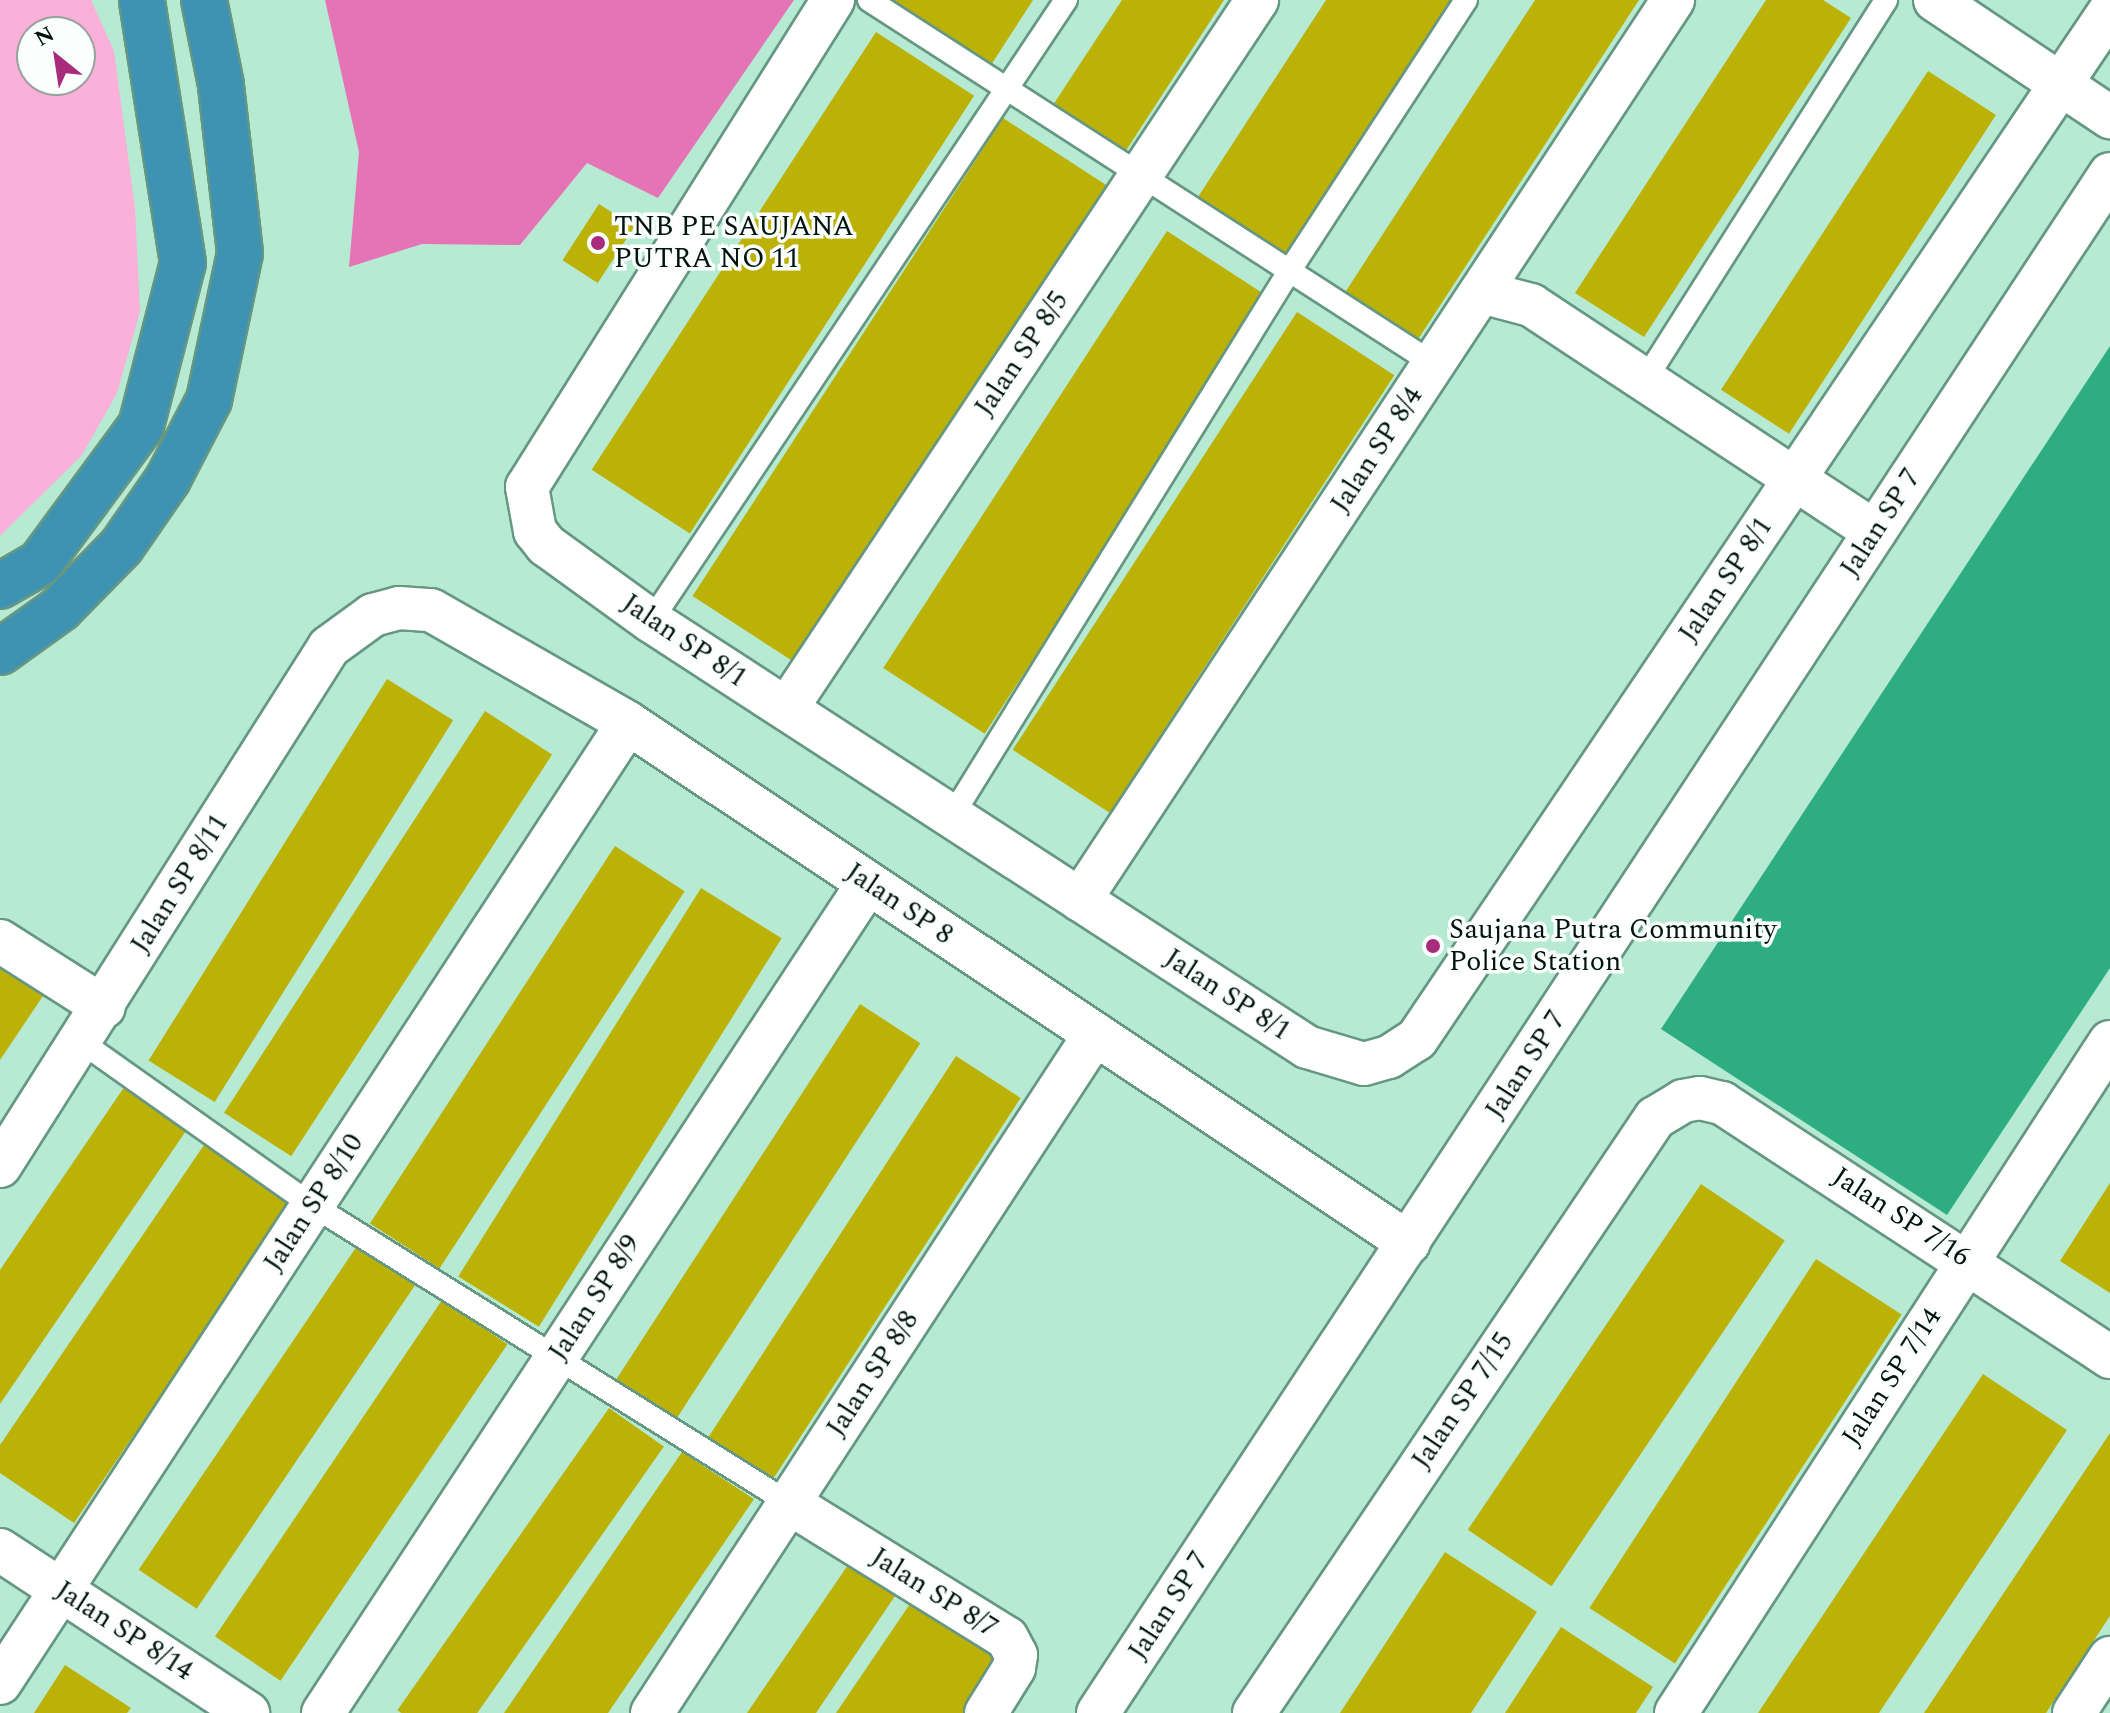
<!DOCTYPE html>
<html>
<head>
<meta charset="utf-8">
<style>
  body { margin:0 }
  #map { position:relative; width:2110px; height:1713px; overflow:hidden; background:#b7ead3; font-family:Spectral,serif }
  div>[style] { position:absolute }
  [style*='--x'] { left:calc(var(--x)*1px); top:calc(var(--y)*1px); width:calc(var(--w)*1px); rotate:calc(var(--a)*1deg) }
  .green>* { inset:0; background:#fab0d9 }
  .forest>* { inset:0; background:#e474b6 }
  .water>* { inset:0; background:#2fad82 }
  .building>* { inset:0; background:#bbb107; transform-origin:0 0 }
  .roads { filter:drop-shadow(2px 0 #669782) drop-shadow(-2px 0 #669782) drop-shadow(0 2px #669782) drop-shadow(0 -2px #669782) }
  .lane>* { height:22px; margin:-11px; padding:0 11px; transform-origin:11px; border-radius:11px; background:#fff }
  .street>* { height:42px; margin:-21px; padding:0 21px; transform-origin:21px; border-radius:21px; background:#fff }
  .highway>* { height:44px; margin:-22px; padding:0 22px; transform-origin:22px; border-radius:22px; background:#3e93b2 }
  .dots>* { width:22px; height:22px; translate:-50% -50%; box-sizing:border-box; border:4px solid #fafffd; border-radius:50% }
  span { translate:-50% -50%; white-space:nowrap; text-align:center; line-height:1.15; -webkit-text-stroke:7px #fafffd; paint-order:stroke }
  .poi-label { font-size:28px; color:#02130c }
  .left { translate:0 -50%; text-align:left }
  .street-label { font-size:28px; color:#02130c }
  .north { position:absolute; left:16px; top:16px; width:80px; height:80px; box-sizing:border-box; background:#fafffd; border:2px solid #97a19d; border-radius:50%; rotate:330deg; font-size:22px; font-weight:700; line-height:32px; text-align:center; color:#02130c }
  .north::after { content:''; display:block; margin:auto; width:28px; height:36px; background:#a82b7c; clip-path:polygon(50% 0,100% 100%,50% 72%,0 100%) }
</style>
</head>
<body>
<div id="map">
  <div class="green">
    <i style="clip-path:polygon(evenodd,0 0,91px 0,114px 51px,135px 208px,140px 312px,117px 393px,82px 455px,0 536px,0 0,32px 32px,80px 32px,80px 80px,32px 80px,32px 32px)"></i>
  </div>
  <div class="forest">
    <i style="clip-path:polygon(325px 0,794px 0,658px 198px,587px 163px,520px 245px,422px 244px,349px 267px,359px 152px)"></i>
  </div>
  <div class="water">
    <i style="clip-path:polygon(2110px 346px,2110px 968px,1947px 1215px,1661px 1029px)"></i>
  </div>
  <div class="building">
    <i style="clip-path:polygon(891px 0,1033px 0,991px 65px)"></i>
    <i style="clip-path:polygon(1122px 0,1224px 0,1125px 152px,1053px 105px)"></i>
    <i style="clip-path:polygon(1326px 0,1454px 0,1288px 255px,1198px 197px)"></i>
    <i style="clip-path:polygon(1535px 0,1639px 0,1417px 341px,1344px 294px)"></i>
    <i style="clip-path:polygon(1766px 0,1823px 0,1851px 18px,1644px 337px,1575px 293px)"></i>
    <i style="left:876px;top:32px;width:117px;height:522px;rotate:33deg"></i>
    <i style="left:1928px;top:71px;width:81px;height:380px;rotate:33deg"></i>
    <i style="left:1003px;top:118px;width:123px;height:570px;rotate:33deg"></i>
    <i style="left:599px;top:204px;width:42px;height:67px;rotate:33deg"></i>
    <i style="left:1167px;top:231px;width:121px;height:521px;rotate:33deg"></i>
    <i style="left:1297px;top:312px;width:116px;height:522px;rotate:33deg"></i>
    <i style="left:387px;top:679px;width:78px;height:450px;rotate:32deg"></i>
    <i style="left:485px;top:711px;width:80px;height:479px;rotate:33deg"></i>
    <i style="left:615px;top:846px;width:83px;height:450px;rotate:33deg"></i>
    <i style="left:701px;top:888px;width:95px;height:458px;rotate:32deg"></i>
    <i style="clip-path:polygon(0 958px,47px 990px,0 1060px)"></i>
    <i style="left:860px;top:1004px;width:72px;height:450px;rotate:33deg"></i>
    <i style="left:956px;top:1056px;width:77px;height:458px;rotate:33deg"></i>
    <i style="clip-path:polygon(129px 1080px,192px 1122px,0 1404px,0 1270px)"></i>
    <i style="clip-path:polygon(206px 1142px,293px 1201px,74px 1523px,0 1473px,0 1445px)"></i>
    <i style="clip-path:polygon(2110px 1183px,2110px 1293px,2060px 1261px)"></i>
    <i style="left:1701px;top:1184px;width:101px;height:417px;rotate:34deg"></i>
    <i style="left:359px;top:1243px;width:70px;height:394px;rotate:34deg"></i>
    <i style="left:1816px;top:1259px;width:102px;height:416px;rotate:33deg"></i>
    <i style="left:442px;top:1300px;width:79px;height:406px;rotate:34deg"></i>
    <i style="clip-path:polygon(1983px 1374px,2067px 1430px,1879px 1713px,1758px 1713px)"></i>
    <i style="left:609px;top:1408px;width:67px;height:369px;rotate:35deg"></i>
    <i style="clip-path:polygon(2110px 1433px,2110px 1616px,2046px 1713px,1924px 1713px)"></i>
    <i style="clip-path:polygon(682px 1452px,754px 1499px,608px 1713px,504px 1713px)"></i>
    <i style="clip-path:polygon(1445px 1552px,1537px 1612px,1471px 1713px,1340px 1713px)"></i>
    <i style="clip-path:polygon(848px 1565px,895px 1596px,816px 1713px,747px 1713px)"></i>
    <i style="clip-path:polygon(914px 1598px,1003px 1658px,966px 1713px,836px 1713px)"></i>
    <i style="clip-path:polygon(1561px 1627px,1653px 1687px,1636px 1713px,1505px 1713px)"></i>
    <i style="clip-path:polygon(65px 1665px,131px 1708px,127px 1713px,34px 1713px)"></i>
  </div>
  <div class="roads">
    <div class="lane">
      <i style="--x:869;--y:0;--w:672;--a:32.79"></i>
      <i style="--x:1645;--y:380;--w:450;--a:-57.6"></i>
      <i style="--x:651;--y:621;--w:747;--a:-56.25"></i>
      <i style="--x:952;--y:816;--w:642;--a:-58.24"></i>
      <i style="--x:1290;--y:270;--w:322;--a:-56.9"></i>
      <i style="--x:80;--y:1041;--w:284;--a:35.3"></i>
      <i style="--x:312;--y:1205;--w:562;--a:31.99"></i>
    </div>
    <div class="street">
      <i style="--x:833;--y:0;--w:575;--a:122.14"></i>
      <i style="--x:527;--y:487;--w:45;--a:79.7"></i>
      <i style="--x:535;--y:531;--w:18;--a:52"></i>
      <i style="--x:546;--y:545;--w:130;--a:35.9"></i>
      <i style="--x:651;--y:621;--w:782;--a:33"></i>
      <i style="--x:1307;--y:1047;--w:59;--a:16.6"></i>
      <i style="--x:1364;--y:1064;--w:26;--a:-16"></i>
      <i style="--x:1389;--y:1057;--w:33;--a:-33"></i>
      <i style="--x:1417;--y:1039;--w:1240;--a:-56.02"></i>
      <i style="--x:1935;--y:0;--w:211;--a:33.8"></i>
      <i style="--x:1481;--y:292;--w:52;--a:14.6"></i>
      <i style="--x:1531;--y:305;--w:412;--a:33.4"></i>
      <i style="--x:787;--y:708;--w:850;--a:-56.42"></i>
      <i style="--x:1080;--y:900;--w:1078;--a:-56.62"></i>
      <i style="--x:0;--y:941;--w:123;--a:32.4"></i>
      <i style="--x:0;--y:1166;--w:614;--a:-57.63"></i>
      <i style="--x:329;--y:647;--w:54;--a:-36"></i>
      <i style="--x:373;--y:615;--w:27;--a:-15"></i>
      <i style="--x:399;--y:608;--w:32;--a:4"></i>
      <i style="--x:431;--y:610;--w:227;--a:29.8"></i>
      <i style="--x:628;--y:723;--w:938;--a:33.66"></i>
      <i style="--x:789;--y:1503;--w:256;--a:31.8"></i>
      <i style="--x:1007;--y:1638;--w:19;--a:62"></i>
      <i style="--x:1016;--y:1655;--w:13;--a:99"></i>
      <i style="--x:1014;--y:1668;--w:53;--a:121.9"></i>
      <i style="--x:0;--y:1550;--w:297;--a:33.3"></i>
      <i style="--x:0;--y:1683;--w:1147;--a:-56.81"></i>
      <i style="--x:323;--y:1713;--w:993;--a:-56.71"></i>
      <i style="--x:652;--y:1713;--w:811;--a:-56.88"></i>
      <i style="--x:1098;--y:1713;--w:1842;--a:-56.67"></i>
      <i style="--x:1254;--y:1713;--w:718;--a:-56.02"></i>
      <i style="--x:1655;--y:1118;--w:33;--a:-31"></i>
      <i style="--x:1683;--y:1101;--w:17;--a:-10"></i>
      <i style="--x:1700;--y:1098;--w:23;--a:13"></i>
      <i style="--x:1722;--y:1103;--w:464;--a:33.2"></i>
      <i style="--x:1676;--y:1713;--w:799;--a:-57.11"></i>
      <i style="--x:2074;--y:1713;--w:66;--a:-56.8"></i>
    </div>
    <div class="highway">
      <i style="--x:0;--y:586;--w:46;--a:-29.9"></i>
      <i style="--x:40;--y:563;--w:170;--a:-53.6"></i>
      <i style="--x:141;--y:426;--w:168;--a:-75.6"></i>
      <i style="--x:183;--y:263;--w:266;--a:-98.9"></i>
      <i style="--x:0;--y:652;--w:74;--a:-35.6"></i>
      <i style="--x:60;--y:609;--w:87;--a:-45.5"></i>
      <i style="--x:121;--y:547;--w:83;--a:-55.3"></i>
      <i style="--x:168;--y:479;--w:89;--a:-62.6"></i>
      <i style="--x:209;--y:400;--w:150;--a:-78.1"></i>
      <i style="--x:240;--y:253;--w:169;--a:-96.5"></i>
      <i style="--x:221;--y:85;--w:87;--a:-101.3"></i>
    </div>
  </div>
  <div class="dots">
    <i style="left:598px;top:243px;background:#a82b7c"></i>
    <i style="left:1433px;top:946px;background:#a82b7c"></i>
  </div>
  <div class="poi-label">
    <span class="left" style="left:614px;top:243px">TNB PE SAUJANA<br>PUTRA NO 11</span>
    <span class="left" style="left:1449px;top:946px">Saujana Putra Community<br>Police Station</span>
  </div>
  <div class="street-label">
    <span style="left:1022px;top:354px;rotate:-56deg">Jalan SP 8/5</span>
    <span style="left:1377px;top:450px;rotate:-57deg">Jalan SP 8/4</span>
    <span style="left:1881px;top:523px;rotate:-57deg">Jalan SP 7</span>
    <span style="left:1726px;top:580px;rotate:-56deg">Jalan SP 8/1</span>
    <span style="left:684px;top:641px;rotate:34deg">Jalan SP 8/1</span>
    <span style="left:180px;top:884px;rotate:-58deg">Jalan SP 8/11</span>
    <span style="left:899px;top:904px;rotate:34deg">Jalan SP 8</span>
    <span style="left:1227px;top:995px;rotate:33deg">Jalan SP 8/1</span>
    <span style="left:1526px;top:1065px;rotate:-57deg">Jalan SP 7</span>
    <span style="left:314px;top:1203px;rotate:-57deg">Jalan SP 8/10</span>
    <span style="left:1901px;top:1217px;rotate:33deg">Jalan SP 7/16</span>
    <span style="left:595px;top:1298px;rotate:-57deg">Jalan SP 8/9</span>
    <span style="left:873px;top:1374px;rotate:-57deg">Jalan SP 8/8</span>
    <span style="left:1892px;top:1377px;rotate:-57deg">Jalan SP 7/14</span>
    <span style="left:1463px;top:1401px;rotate:-56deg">Jalan SP 7/15</span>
    <span style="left:934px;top:1593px;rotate:32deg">Jalan SP 8/7</span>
    <span style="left:1169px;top:1606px;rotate:-57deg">Jalan SP 7</span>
    <span style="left:124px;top:1631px;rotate:33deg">Jalan SP 8/14</span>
  </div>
  <div class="north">N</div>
</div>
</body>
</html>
